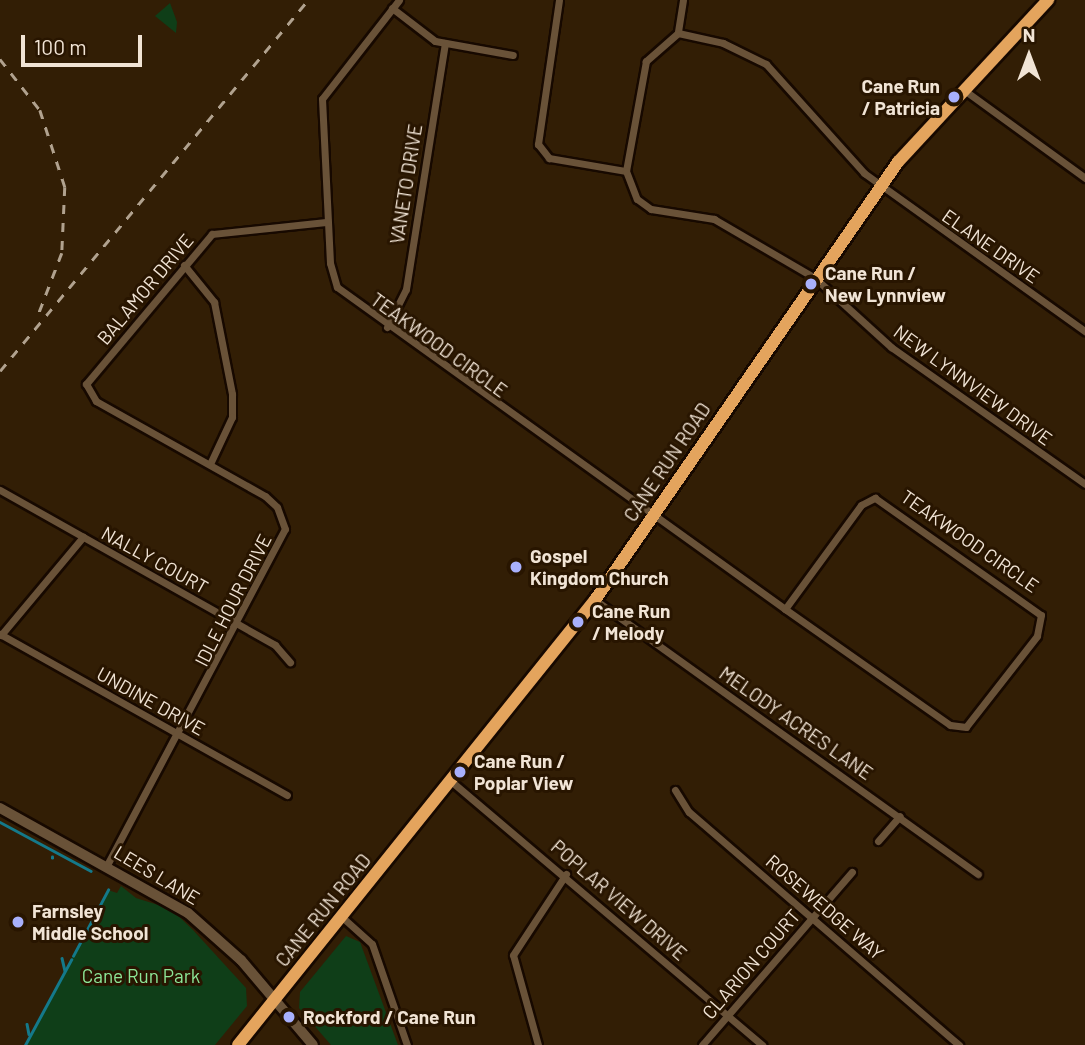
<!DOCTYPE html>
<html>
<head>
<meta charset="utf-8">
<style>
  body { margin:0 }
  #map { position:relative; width:1085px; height:1045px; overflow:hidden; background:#321e05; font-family:Barlow,sans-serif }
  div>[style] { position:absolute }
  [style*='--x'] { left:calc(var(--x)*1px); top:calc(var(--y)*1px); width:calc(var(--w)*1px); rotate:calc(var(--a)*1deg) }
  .green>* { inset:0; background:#0f3e18 }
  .stream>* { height:2.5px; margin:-1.25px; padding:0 1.25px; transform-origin:1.25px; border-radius:1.25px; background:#14798a }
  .roads { filter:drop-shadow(2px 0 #170900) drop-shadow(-2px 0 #170900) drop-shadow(0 2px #170900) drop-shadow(0 -2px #170900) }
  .street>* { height:7px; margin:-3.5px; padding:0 3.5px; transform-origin:3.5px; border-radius:3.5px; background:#695238 }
  .secondary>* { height:10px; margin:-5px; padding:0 5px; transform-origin:5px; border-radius:5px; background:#695238 }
  .highway>* { height:12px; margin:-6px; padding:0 6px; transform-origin:6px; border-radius:6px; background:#e4a45d }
  .rail>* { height:2.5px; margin-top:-1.25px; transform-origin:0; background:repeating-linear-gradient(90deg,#b1a28f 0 9px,transparent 0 18px) }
  .dots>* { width:19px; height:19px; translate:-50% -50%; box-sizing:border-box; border:4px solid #281500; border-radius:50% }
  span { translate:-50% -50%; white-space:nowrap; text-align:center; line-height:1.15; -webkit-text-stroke:6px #281500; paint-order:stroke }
  .poi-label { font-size:19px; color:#f1e4d5; font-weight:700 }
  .right { translate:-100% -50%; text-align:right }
  .left { translate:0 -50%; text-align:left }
  .street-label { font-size:19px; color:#f1e4d5 }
  .park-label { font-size:19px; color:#8de797 }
  .north { position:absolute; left:994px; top:21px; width:70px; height:70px; -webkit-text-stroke:5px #281500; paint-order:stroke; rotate:0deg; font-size:19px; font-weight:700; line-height:28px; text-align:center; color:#f1e4d5 }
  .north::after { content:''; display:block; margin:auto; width:24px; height:32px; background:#f1e4d5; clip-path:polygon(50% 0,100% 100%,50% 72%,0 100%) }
  .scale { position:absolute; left:21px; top:35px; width:121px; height:32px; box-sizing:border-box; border:4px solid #f1e4d5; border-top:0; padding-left:9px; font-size:21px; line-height:24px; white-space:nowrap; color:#f1e4d5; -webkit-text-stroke:5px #281500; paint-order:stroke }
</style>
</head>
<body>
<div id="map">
  <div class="green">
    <i style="clip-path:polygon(170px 3px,177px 22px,176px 33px,155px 16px)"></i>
    <i style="clip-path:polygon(121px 886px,136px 898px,171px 909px,193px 930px,246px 988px,247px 1006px,215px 1045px,25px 1045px,108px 890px,117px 893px)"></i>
    <i style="clip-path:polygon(346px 936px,360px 942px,398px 1045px,331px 1045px,299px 1008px,300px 992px)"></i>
  </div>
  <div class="stream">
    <i style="--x:0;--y:822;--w:103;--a:28.3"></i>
    <i style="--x:52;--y:858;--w:1;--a:-90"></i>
    <i style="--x:73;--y:956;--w:75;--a:-62.1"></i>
    <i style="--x:62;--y:958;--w:13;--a:77"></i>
    <i style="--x:27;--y:1024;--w:10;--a:79"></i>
    <i style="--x:25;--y:1045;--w:97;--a:-61.6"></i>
  </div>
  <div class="roads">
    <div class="street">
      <i style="--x:399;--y:0;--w:125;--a:127.9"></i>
      <i style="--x:322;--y:99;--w:164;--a:87.2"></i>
      <i style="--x:330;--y:263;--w:25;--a:74"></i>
      <i style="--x:337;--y:287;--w:552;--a:35.71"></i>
      <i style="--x:559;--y:0;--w:146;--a:98.3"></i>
      <i style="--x:538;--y:144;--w:18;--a:52"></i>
      <i style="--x:549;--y:158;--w:78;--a:9.6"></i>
      <i style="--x:683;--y:0;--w:33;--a:99"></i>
      <i style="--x:678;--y:33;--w:43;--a:138.8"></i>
      <i style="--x:646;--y:61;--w:112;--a:100.3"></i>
      <i style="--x:626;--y:171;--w:30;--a:69"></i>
      <i style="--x:637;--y:199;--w:17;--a:36"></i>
      <i style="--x:651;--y:209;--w:64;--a:9"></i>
      <i style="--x:714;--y:219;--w:117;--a:30.3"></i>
      <i style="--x:815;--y:278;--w:103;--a:42.2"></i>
      <i style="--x:891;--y:347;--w:237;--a:35.2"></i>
      <i style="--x:392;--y:8;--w:54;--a:37.5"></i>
      <i style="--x:435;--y:41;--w:79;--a:10.2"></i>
      <i style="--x:678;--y:33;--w:46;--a:12.5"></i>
      <i style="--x:723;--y:43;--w:48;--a:26"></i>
      <i style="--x:766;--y:64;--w:147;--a:48"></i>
      <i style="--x:864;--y:173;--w:272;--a:35.6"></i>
      <i style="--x:964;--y:90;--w:150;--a:36"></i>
      <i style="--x:184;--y:265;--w:48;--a:51"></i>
      <i style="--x:214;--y:302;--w:94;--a:78.9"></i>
      <i style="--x:232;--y:394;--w:23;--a:90"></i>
      <i style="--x:232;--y:417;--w:52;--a:115.1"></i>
      <i style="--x:387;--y:327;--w:42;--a:-63.4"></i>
      <i style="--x:406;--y:289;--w:249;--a:-81"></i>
      <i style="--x:0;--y:490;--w:316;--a:29.4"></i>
      <i style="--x:275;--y:645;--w:23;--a:49"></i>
      <i style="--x:875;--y:498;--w:203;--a:35.2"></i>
      <i style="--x:1041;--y:615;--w:21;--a:101"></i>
      <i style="--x:1037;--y:636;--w:115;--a:128"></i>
      <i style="--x:966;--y:727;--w:16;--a:-173"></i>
      <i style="--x:950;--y:725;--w:202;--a:-144.9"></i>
      <i style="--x:785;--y:609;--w:129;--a:-53.8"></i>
      <i style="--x:861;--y:505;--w:16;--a:-27"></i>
      <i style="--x:595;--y:600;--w:471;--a:35.6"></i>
      <i style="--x:0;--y:634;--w:329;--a:29.3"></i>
      <i style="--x:1;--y:635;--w:128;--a:-50.1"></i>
      <i style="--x:452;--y:782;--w:407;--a:40.3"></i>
      <i style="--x:675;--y:790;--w:26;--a:58"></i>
      <i style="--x:689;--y:812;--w:357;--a:40.8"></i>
      <i style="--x:878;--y:841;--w:33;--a:-49"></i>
      <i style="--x:107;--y:865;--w:380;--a:-62.1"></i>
      <i style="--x:285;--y:529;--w:23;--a:-110"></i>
      <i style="--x:277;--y:507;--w:16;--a:-137"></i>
      <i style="--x:265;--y:496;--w:194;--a:-150.7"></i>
      <i style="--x:96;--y:401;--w:20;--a:-120"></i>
      <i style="--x:86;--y:384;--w:196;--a:-50"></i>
      <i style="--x:212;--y:234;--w:116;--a:-6"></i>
      <i style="--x:342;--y:917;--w:40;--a:42"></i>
      <i style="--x:372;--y:944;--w:107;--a:70.9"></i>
      <i style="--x:538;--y:1045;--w:93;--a:-105.5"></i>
      <i style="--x:513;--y:955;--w:97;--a:-56.8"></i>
      <i style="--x:702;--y:1045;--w:229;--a:-49.1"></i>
    </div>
    <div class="secondary">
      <i style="--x:0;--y:808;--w:215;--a:29.2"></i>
      <i style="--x:188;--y:913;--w:71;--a:41.6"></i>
      <i style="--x:241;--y:960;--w:111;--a:49.7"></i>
    </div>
    <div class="highway">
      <i style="--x:238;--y:1045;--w:571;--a:-51.26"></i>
      <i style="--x:595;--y:600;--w:533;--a:-55.33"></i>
      <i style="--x:898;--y:162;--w:221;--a:-47.2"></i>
    </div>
  </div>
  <div class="rail">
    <i style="--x:0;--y:59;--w:65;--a:51.9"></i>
    <i style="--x:40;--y:110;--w:81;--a:72"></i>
    <i style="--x:65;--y:187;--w:66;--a:92.6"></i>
    <i style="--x:62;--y:253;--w:67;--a:110.9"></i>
    <i style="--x:0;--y:371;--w:482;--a:-50.3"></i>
  </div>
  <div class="dots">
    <i style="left:954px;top:97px;background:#a8b0fc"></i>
    <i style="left:811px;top:284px;background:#a8b0fc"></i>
    <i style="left:516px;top:567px;background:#a8b0fc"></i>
    <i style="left:578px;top:622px;background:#a8b0fc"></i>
    <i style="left:460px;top:772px;background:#a8b0fc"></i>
    <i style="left:18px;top:922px;background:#a8b0fc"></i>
    <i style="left:289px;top:1017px;background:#a8b0fc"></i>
  </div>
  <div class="poi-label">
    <span class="right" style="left:940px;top:97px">Cane Run<br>/ Patricia</span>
    <span class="left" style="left:825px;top:284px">Cane Run /<br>New Lynnview</span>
    <span class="left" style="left:530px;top:567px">Gospel<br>Kingdom Church</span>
    <span class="left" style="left:592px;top:622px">Cane Run<br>/ Melody</span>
    <span class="left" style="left:474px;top:772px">Cane Run /<br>Poplar View</span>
    <span class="left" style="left:32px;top:922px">Farnsley<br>Middle School</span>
    <span class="left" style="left:303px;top:1017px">Rockford / Cane Run</span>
  </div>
  <div class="street-label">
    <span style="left:406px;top:184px;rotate:-81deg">VANETO DRIVE</span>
    <span style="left:991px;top:246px;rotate:35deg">ELANE DRIVE</span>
    <span style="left:145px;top:289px;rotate:-50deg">BALAMOR DRIVE</span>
    <span style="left:439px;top:345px;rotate:36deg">TEAKWOOD CIRCLE</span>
    <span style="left:973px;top:385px;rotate:36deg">NEW LYNNVIEW DRIVE</span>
    <span style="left:667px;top:462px;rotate:-56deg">CANE RUN ROAD</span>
    <span style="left:970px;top:541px;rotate:35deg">TEAKWOOD CIRCLE</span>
    <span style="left:155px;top:560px;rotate:29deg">NALLY COURT</span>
    <span style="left:233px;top:600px;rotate:-63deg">IDLE HOUR DRIVE</span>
    <span style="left:151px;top:701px;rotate:29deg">UNDINE DRIVE</span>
    <span style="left:796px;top:723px;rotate:35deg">MELODY ACRES LANE</span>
    <span style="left:157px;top:875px;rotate:31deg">LEES LANE</span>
    <span style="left:619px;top:900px;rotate:41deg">POPLAR VIEW DRIVE</span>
    <span style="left:825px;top:907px;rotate:41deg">ROSEWEDGE WAY</span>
    <span style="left:323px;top:910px;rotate:-51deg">CANE RUN ROAD</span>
    <span style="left:751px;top:964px;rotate:-49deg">CLARION COURT</span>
  </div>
  <div class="park-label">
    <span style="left:141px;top:976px">Cane Run Park</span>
  </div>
  <div class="north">N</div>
  <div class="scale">100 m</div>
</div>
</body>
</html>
